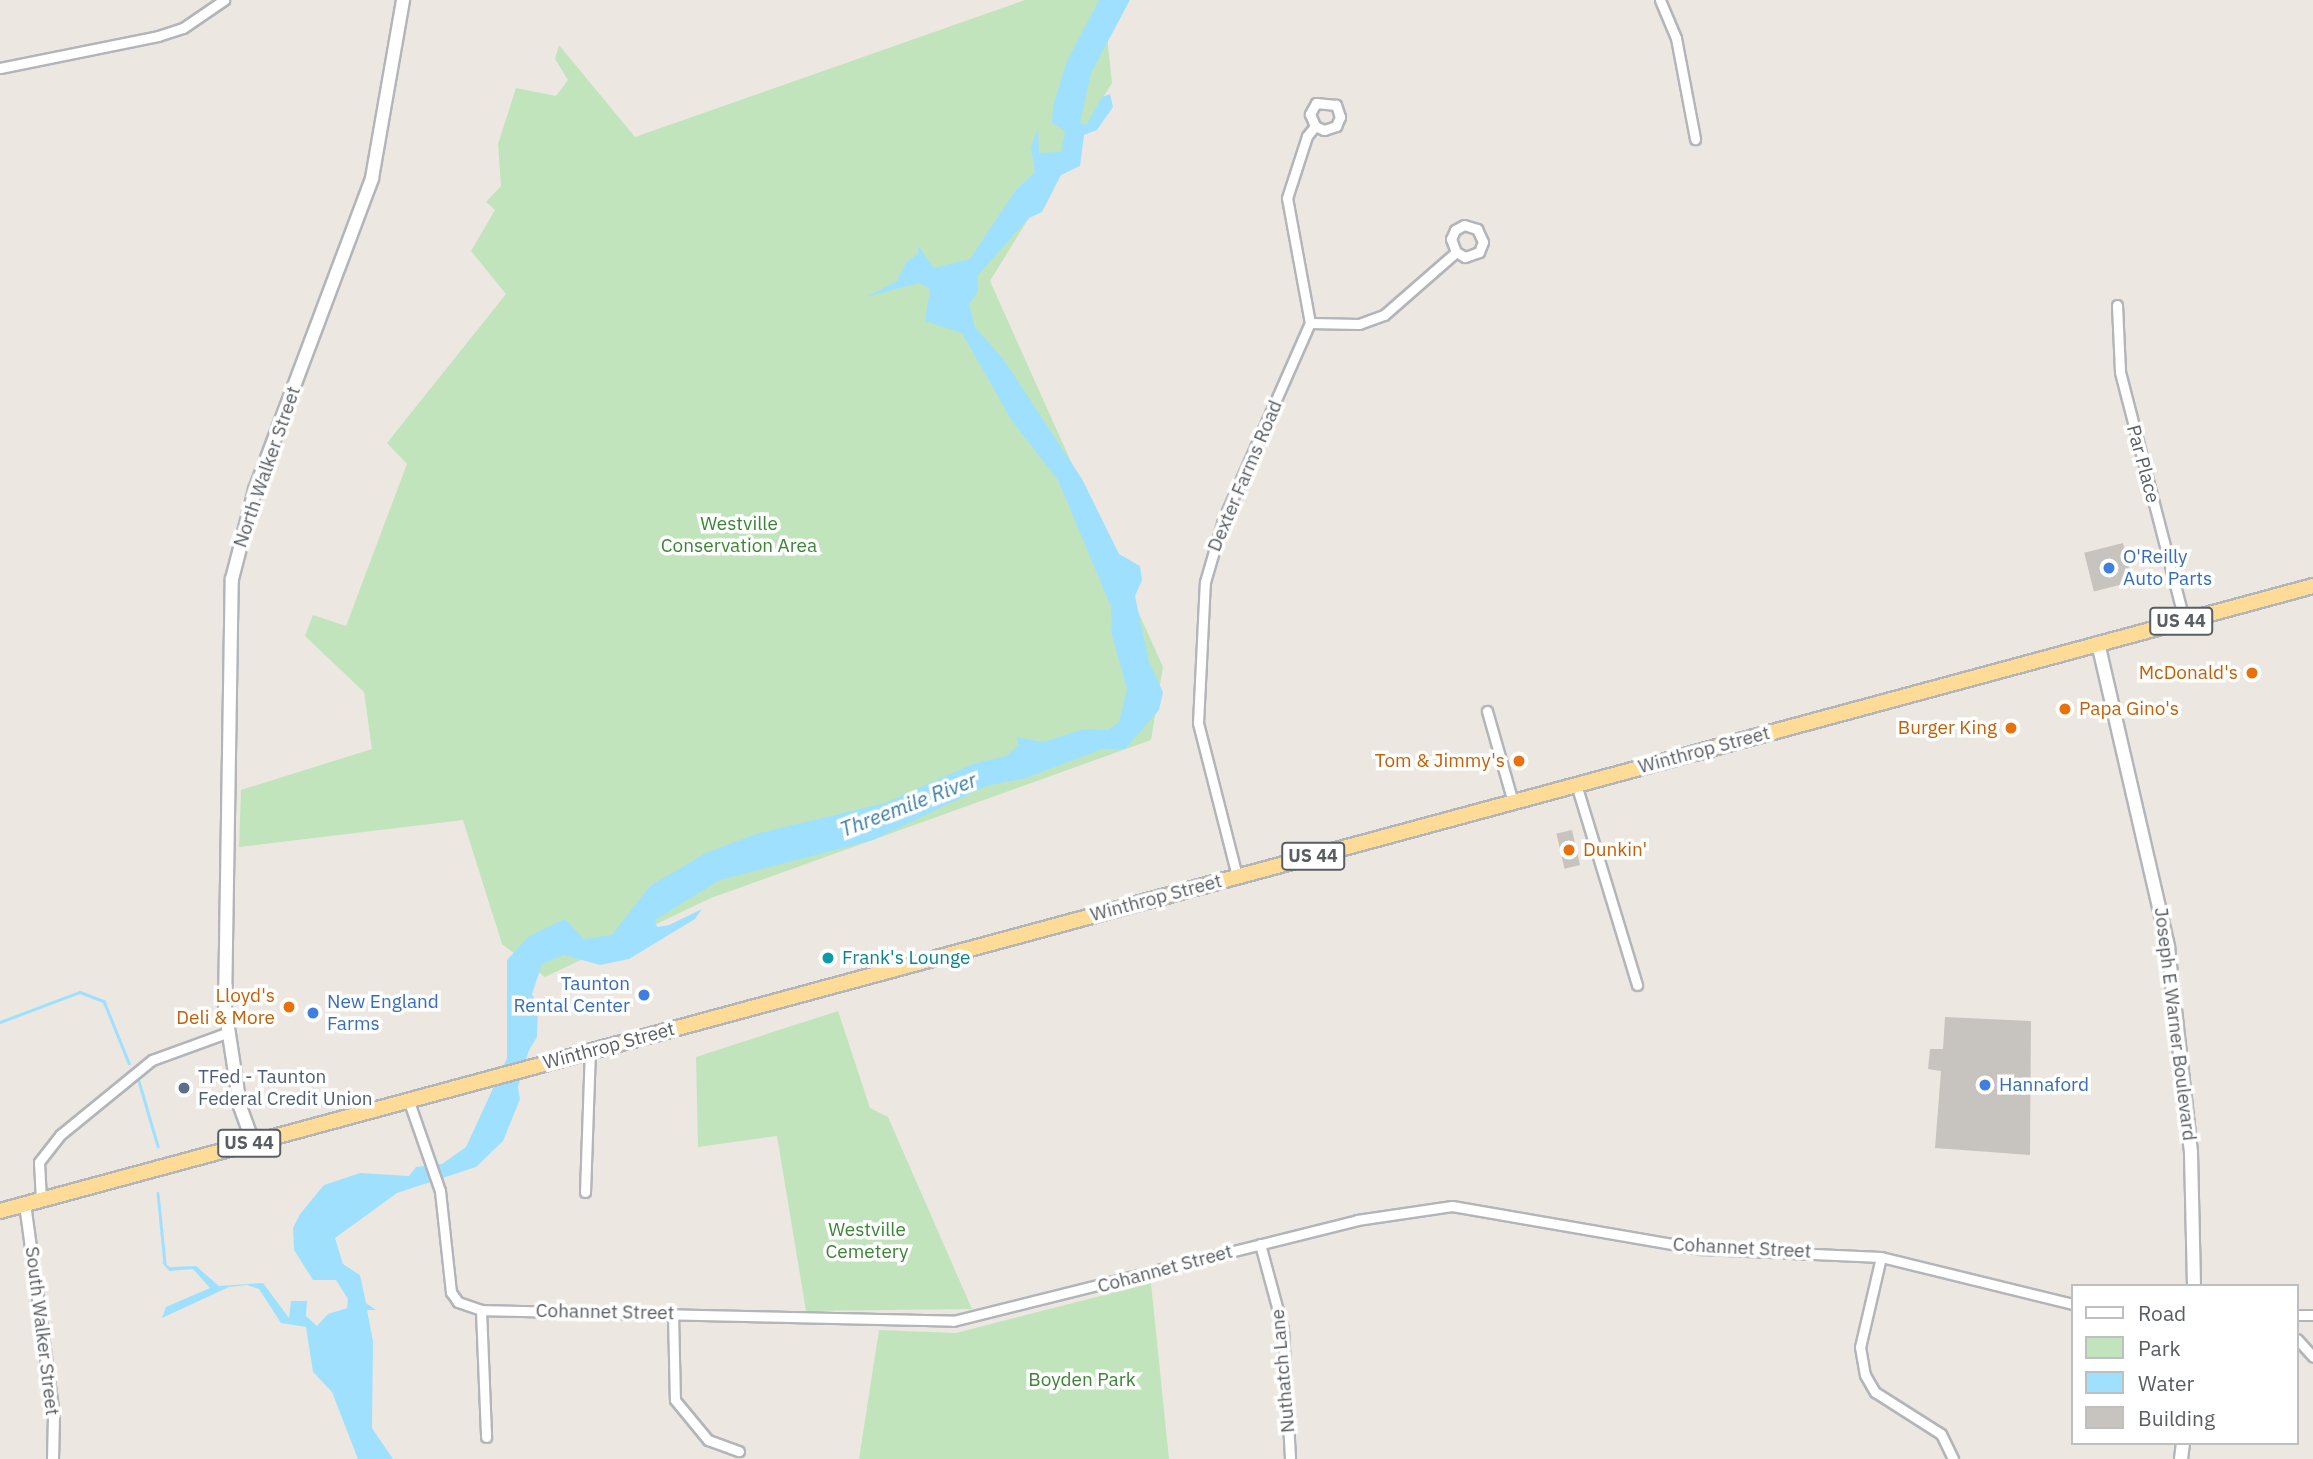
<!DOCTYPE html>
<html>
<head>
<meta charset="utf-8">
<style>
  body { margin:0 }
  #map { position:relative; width:2313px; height:1459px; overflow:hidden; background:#ece8e1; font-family:"IBM Plex Sans",sans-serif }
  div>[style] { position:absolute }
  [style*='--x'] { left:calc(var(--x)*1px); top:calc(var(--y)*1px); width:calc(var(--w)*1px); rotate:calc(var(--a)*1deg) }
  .green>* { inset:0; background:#c1e4bd }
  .water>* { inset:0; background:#9fe0ff }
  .stream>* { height:2.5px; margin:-1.25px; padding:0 1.25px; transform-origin:1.25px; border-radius:1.25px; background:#9fe0ff }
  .building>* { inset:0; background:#c7c3be; transform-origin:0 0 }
  .roads { filter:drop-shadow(2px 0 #b2b5b9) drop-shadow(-2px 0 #b2b5b9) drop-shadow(0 2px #b2b5b9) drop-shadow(0 -2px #b2b5b9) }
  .minor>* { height:9px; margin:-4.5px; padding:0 4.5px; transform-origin:4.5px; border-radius:4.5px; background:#fff }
  .tertiary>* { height:10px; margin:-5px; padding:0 5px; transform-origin:5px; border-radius:5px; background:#fff }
  .secondary>* { height:12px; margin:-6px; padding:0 6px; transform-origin:6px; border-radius:6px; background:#fff }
  .trunk>* { height:14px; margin:-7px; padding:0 7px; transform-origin:7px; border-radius:7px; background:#fedb96 }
  .dots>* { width:19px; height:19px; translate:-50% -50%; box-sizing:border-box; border:4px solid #fff; border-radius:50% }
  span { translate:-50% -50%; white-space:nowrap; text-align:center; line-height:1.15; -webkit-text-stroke:7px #fff; paint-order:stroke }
  .shield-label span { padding:2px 5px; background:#fff; border:2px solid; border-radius:5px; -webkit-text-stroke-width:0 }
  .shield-label { font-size:18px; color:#595e62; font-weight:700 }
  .street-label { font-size:19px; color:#595e62 }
  .park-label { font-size:19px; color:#3b8535 }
  .shop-label { font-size:19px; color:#366cbe }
  .left { translate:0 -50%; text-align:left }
  .right { translate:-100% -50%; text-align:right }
  .food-label { font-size:19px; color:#c56008 }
  .culture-label { font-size:19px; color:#0d838f }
  .service-label { font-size:19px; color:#4e5e75 }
  .water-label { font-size:21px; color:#3b7ca7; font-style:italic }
  .legend { position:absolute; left:2071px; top:1284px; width:228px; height:161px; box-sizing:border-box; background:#fff; border:2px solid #bdbfc0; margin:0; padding:9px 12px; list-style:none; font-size:21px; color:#595e62 }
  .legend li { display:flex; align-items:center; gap:14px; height:35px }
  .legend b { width:35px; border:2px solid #bdbfc0 }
</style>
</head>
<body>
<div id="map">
  <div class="green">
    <i style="clip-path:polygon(1025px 0,1103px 0,1112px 83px,990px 281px,1163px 667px,1151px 740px,711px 898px,545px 977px,502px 944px,463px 820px,239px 847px,241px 790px,372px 749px,364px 692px,305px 636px,313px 615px,346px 626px,407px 464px,387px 443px,506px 294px,471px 251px,495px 210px,486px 202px,501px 186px,498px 144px,516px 88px,556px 96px,568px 80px,555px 59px,559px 45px,635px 137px)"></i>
    <i style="clip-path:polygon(838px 1011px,870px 1108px,888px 1117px,972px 1309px,806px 1311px,777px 1136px,698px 1147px,696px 1057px)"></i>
    <i style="clip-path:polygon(1151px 1283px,1169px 1459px,859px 1459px,879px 1330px,956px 1333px)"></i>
  </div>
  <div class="water">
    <i style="clip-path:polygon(1099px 0,1130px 0,1091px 73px,1080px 123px,1086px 125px,1102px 97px,1110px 94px,1113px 107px,1097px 130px,1084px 135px,1080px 166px,1061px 175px,1042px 212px,1029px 218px,978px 275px,977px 293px,969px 304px,975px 327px,1004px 360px,1082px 479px,1119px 554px,1140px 566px,1142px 580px,1135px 596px,1149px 662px,1163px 692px,1159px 710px,1125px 749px,1102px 749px,1026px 778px,986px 786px,873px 840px,720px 880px,655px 920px,657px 927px,669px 925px,702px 909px,695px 919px,629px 959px,600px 965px,564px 955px,542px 964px,532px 994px,538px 1007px,537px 1037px,529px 1050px,518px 1087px,520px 1099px,503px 1141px,476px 1167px,397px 1193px,335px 1238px,343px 1264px,360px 1275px,366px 1303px,376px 1310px,367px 1310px,373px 1341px,372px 1428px,393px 1459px,358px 1459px,332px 1392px,313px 1372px,306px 1327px,281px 1323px,259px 1289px,247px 1285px,229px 1287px,162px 1318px,166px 1307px,210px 1288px,193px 1269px,169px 1271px,161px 1261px,170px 1267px,196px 1266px,219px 1286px,263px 1283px,289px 1318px,291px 1301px,307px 1301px,306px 1316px,317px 1326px,328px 1314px,347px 1308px,348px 1299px,336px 1280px,313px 1280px,294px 1250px,293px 1228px,300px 1214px,324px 1185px,360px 1173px,409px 1176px,416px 1167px,442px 1164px,466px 1147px,507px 1058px,507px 960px,528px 937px,565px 919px,584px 939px,612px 935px,650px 886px,706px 853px,756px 834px,885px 803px,973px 764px,1006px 756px,1019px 745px,1016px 737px,1043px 742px,1084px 729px,1108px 730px,1119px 722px,1127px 689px,1112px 635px,1111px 607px,1058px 480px,1012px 421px,962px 333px,925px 321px,930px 289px,919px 283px,866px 297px,897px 281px,907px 261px,918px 254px,918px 246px,934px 268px,970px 259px,1015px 191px,1035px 172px,1031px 147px,1038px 127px,1039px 153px,1061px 152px,1065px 131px,1052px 123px,1053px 106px,1067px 61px)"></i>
  </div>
  <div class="stream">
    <i style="--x:0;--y:1022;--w:85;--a:-20.6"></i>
    <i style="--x:80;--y:992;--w:26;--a:21"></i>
    <i style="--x:104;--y:1001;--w:67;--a:68"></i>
    <i style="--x:139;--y:1081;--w:68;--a:73.7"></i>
    <i style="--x:158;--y:1193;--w:70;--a:84.3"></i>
  </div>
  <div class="building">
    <i style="left:2123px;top:543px;width:40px;height:40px;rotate:76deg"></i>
    <i style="left:1572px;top:830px;width:36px;height:16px;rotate:77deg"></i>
    <i style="clip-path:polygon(1945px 1017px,2031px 1021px,2030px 1155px,1935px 1148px,1941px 1071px,1928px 1069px,1930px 1049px,1943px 1049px)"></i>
  </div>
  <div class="roads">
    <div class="minor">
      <i style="--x:1660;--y:0;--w:41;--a:67.2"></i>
      <i style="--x:1676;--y:38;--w:103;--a:79.3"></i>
      <i style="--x:0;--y:68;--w:161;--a:-11.4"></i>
      <i style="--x:158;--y:36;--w:26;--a:-18"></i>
      <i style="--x:183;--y:28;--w:50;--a:-34.3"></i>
      <i style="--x:2117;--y:305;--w:67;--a:87.4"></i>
      <i style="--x:2120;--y:372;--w:256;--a:75.5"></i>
      <i style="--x:1310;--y:323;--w:49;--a:1.2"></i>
      <i style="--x:1359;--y:324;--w:27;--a:-20"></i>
      <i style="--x:1384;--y:315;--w:96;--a:-41.2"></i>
      <i style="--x:1456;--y:252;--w:14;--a:-111"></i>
      <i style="--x:1451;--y:239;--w:10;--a:-66"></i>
      <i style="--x:1455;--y:230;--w:10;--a:-29"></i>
      <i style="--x:1464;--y:225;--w:14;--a:17"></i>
      <i style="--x:1477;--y:229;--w:14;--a:65"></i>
      <i style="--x:1483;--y:242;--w:11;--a:112"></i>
      <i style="--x:1479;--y:252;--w:15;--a:160"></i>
      <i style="--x:1465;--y:257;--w:10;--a:-151"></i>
      <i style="--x:1487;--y:711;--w:95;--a:74.1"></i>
      <i style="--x:1576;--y:784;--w:210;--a:73.1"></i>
      <i style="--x:1237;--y:876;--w:158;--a:-104.3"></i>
      <i style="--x:1198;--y:723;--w:141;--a:-87.2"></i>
      <i style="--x:1205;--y:582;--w:65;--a:-73.8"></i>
      <i style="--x:1223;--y:520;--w:215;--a:-66.2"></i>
      <i style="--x:1310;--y:323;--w:127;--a:-100.4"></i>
      <i style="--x:1287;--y:198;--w:65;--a:-72.1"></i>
      <i style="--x:1307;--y:136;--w:13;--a:-51"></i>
      <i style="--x:1315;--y:126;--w:10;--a:24"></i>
      <i style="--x:1324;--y:130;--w:13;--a:-18"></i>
      <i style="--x:1336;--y:126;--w:10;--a:-66"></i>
      <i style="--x:1340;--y:117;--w:13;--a:-108"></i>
      <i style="--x:1336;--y:105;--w:20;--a:-174"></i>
      <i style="--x:1316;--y:103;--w:13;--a:119"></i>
      <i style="--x:1310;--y:114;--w:13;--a:67"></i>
      <i style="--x:408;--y:1099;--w:97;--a:70.8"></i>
      <i style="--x:440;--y:1191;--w:102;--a:83.8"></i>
      <i style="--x:451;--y:1292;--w:12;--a:55"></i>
      <i style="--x:458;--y:1302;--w:24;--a:19"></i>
      <i style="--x:481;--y:1310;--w:472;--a:1.3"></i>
      <i style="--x:953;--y:1321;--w:416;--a:-14"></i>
      <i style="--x:1357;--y:1220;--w:96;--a:-8.4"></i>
      <i style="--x:1452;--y:1206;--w:254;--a:9.8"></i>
      <i style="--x:1702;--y:1249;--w:179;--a:2.6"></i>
      <i style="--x:1881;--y:1257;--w:198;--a:13.8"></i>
      <i style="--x:585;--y:1192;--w:141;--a:-88"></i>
      <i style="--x:41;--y:1200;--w:38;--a:-93"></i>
      <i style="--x:39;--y:1162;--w:34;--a:-52"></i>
      <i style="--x:60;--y:1135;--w:119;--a:-39.2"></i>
      <i style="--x:152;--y:1060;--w:79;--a:-20"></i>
      <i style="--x:1260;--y:1244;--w:88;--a:74.9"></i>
      <i style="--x:1283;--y:1329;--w:130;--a:86.9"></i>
      <i style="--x:1881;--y:1257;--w:92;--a:103.1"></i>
      <i style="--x:1860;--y:1347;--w:28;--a:80"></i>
      <i style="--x:1865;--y:1375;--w:20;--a:60"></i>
      <i style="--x:1875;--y:1392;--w:78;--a:32.5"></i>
      <i style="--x:1941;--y:1434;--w:28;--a:64"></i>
      <i style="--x:481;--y:1310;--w:127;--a:87.7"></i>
      <i style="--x:673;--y:1314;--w:86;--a:88.7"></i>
      <i style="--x:675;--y:1400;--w:52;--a:50.5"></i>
      <i style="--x:708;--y:1440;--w:33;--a:20"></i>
      <i style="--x:2297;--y:1315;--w:16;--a:0"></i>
      <i style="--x:2297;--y:1339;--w:24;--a:48"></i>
    </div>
    <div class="tertiary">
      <i style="--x:25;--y:1204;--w:214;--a:82.2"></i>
      <i style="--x:54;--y:1416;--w:43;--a:91.3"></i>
    </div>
    <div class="secondary">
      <i style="--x:2098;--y:643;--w:312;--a:77"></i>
      <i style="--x:2168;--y:947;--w:207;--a:83.6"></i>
      <i style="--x:2191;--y:1153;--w:133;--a:88.7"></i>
      <i style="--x:253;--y:1142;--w:38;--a:-110"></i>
      <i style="--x:240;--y:1106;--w:99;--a:-98.7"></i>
      <i style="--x:225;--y:1008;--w:429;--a:-89.1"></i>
      <i style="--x:232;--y:579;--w:92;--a:-75.5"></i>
      <i style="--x:255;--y:490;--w:333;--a:-69.4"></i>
      <i style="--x:372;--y:178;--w:181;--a:-80.1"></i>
      <i style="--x:2181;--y:1459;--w:16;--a:-83"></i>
    </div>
    <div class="trunk">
      <i style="--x:0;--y:1211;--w:2396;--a:-15.12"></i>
    </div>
  </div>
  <div class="dots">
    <i style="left:2109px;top:568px;background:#3f7fe0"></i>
    <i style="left:2252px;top:673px;background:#e8710a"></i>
    <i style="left:2065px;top:709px;background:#e8710a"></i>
    <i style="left:2011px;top:728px;background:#e8710a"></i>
    <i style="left:1519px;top:761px;background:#e8710a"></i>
    <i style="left:1569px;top:850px;background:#e8710a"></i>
    <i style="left:828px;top:958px;background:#0f9aa8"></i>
    <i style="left:644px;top:995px;background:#3f7fe0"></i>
    <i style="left:289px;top:1007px;background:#e8710a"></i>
    <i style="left:313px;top:1013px;background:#3f7fe0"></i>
    <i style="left:1985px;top:1085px;background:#3f7fe0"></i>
    <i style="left:184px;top:1088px;background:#5c6f8a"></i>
  </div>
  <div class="shield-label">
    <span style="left:2181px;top:621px">US 44</span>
    <span style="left:1313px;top:856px">US 44</span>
    <span style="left:249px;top:1143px">US 44</span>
  </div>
  <div class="street-label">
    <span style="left:2143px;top:464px;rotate:75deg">Par Place</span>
    <span style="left:267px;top:467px;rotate:-71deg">North Walker Street</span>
    <span style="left:1245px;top:476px;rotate:-67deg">Dexter Farms Road</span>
    <span style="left:1704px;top:750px;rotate:-15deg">Winthrop Street</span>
    <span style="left:1156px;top:898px;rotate:-15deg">Winthrop Street</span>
    <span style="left:2175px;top:1024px;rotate:83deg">Joseph E Warner Boulevard</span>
    <span style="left:609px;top:1046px;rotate:-15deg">Winthrop Street</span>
    <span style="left:1742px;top:1248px;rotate:3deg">Cohannet Street</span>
    <span style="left:1165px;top:1269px;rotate:-15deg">Cohannet Street</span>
    <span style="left:605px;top:1312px;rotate:1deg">Cohannet Street</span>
    <span style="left:42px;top:1331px;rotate:83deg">South Walker Street</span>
    <span style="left:1283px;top:1371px;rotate:-95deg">Nuthatch Lane</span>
  </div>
  <div class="park-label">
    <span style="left:739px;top:535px">Westville<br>Conservation Area</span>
    <span style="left:867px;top:1241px">Westville<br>Cemetery</span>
    <span style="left:1082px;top:1380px">Boyden Park</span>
  </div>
  <div class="shop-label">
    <span class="left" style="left:2123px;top:568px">O'Reilly<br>Auto Parts</span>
    <span class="right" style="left:630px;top:995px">Taunton<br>Rental Center</span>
    <span class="left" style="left:327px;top:1013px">New England<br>Farms</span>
    <span class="left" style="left:1999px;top:1085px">Hannaford</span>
  </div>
  <div class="food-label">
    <span class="right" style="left:2238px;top:673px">McDonald's</span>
    <span class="left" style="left:2079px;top:709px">Papa Gino's</span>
    <span class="right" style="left:1997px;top:728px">Burger King</span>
    <span class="right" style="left:1505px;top:761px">Tom &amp; Jimmy's</span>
    <span class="left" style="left:1583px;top:850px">Dunkin'</span>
    <span class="right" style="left:275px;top:1007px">Lloyd's<br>Deli &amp; More</span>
  </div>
  <div class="culture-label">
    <span class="left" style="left:842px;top:958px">Frank's Lounge</span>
  </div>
  <div class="service-label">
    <span class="left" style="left:198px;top:1088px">TFed - Taunton<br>Federal Credit Union</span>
  </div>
  <div class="water-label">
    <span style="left:908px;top:804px;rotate:-21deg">Threemile River</span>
  </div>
  <ul class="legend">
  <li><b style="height:9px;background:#fff"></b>Road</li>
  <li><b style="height:19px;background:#c1e4bd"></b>Park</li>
  <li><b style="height:19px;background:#9fe0ff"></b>Water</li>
  <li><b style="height:19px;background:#c7c3be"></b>Building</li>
  </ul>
</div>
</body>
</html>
